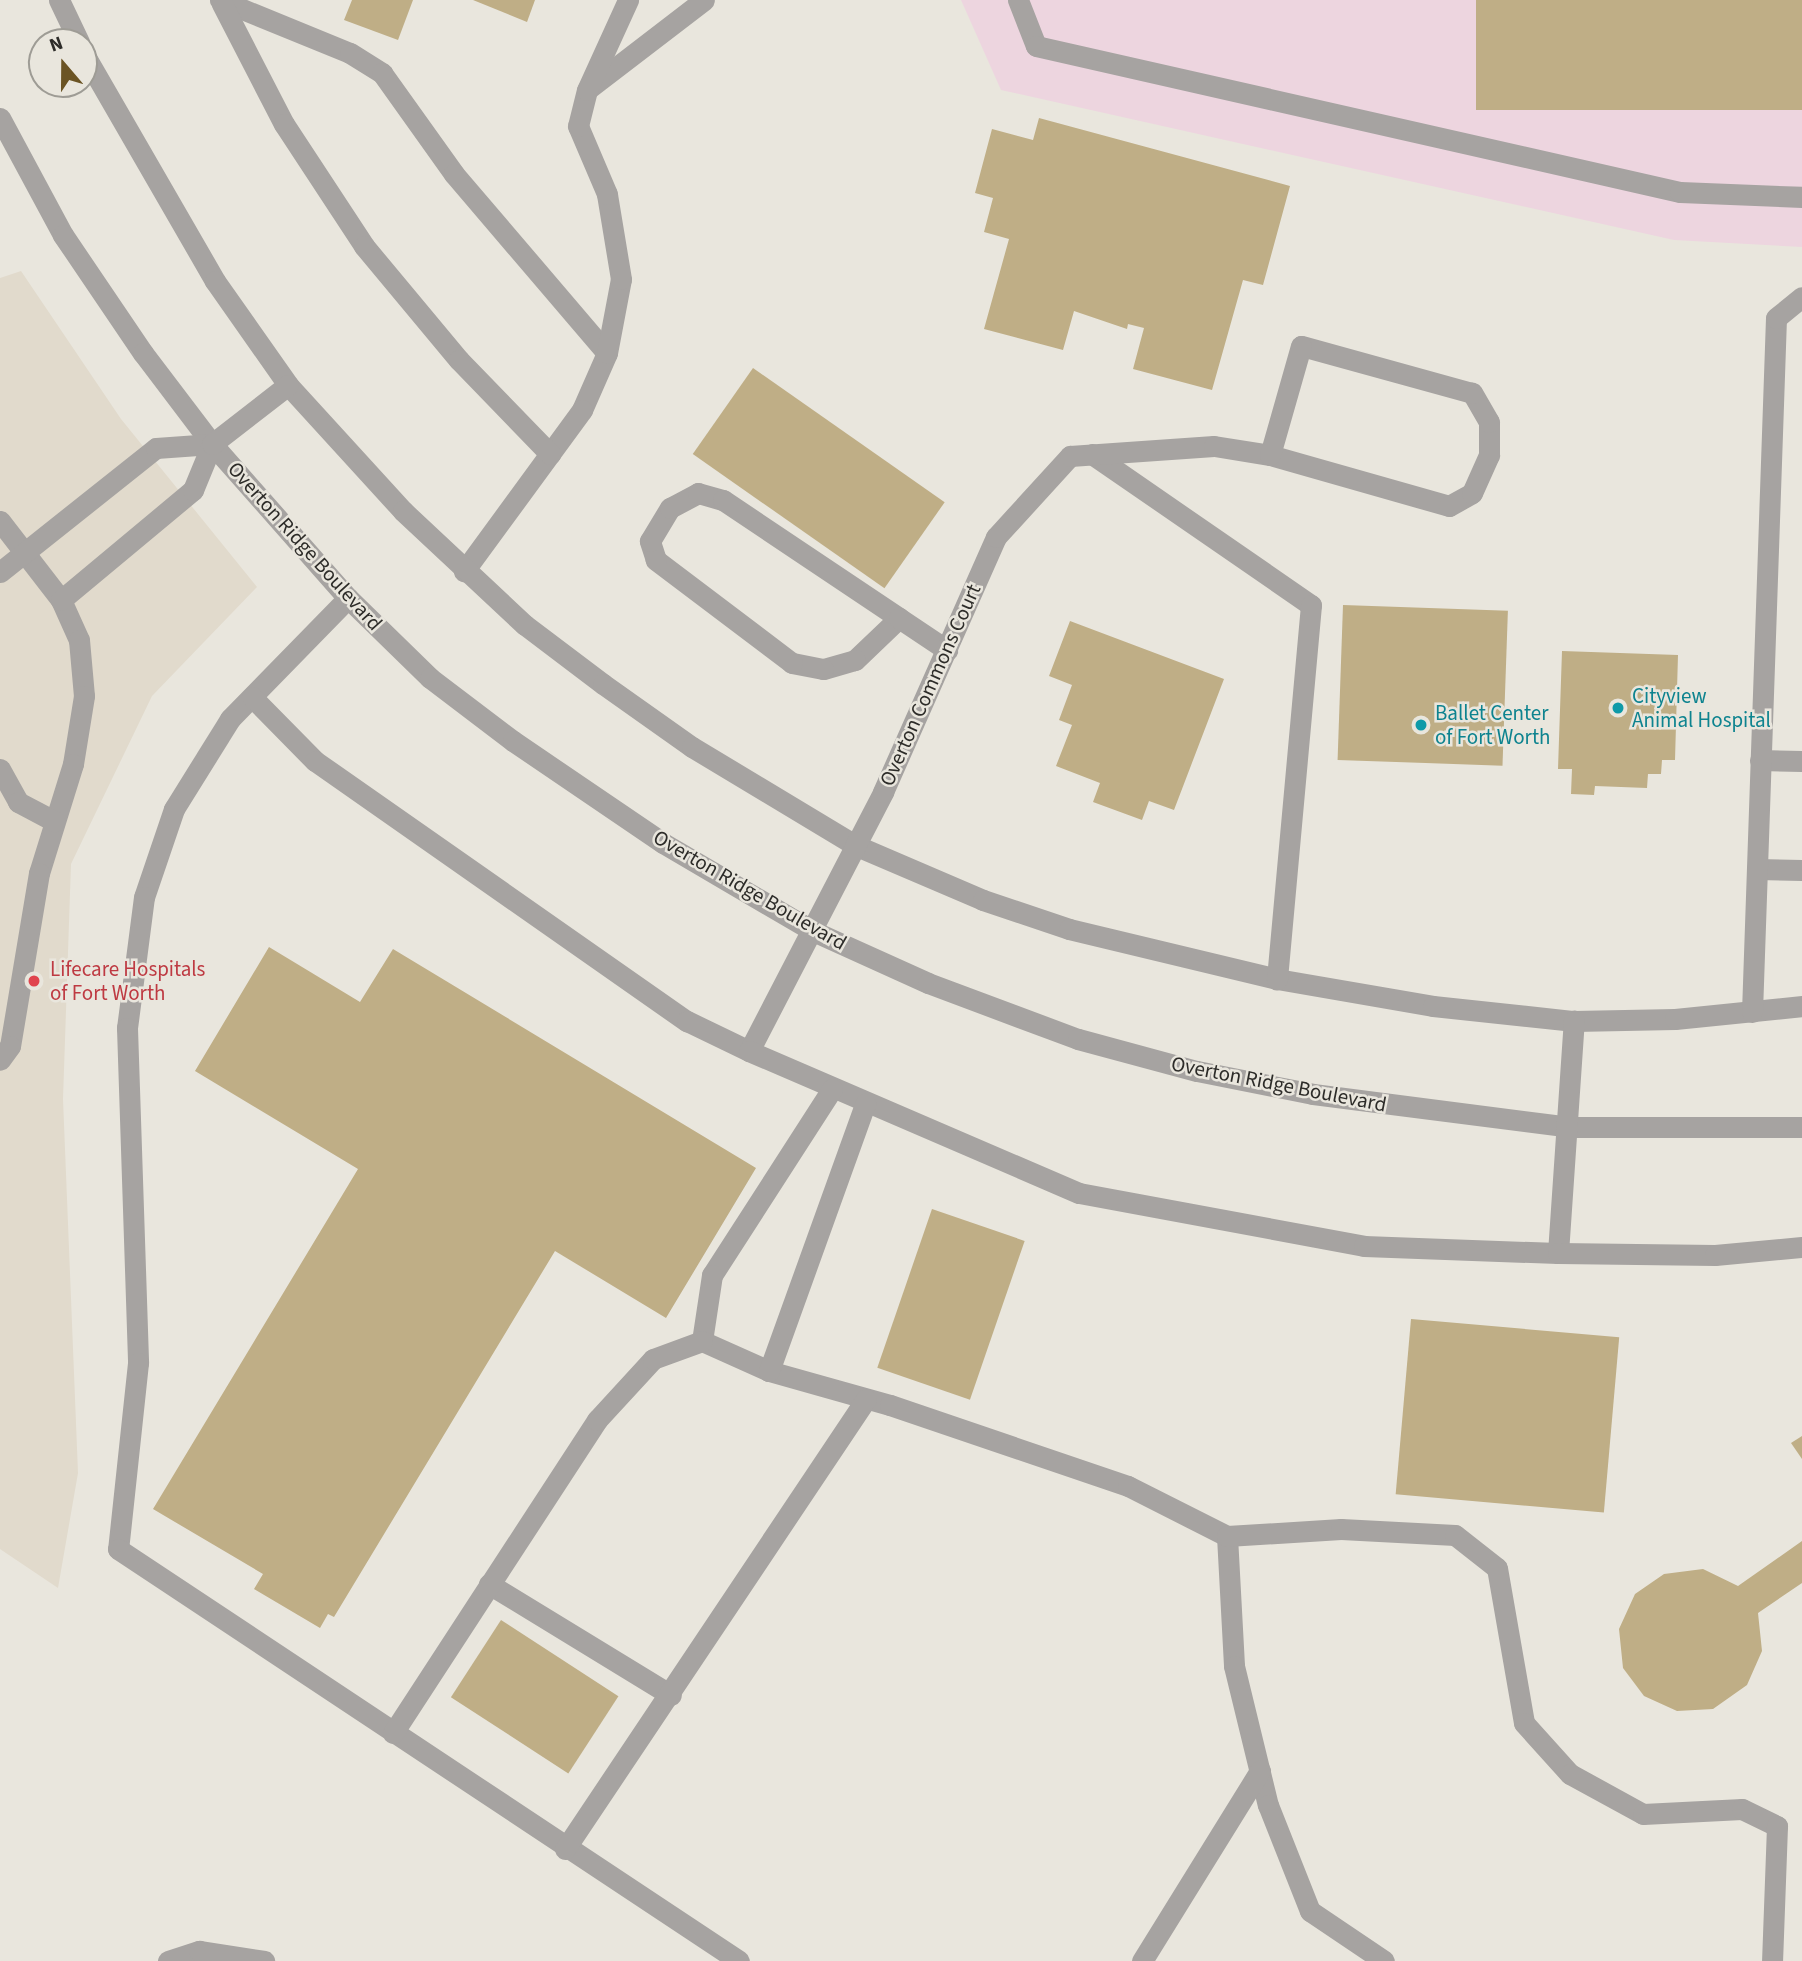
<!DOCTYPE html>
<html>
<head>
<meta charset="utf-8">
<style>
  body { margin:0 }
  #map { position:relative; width:1802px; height:1961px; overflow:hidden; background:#e9e6dd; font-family:"Source Sans 3",sans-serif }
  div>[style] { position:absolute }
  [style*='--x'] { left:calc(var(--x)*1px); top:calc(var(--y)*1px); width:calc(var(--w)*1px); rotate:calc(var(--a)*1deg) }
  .commercial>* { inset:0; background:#edd5df }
  .built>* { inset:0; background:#e1dacc }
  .building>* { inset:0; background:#bfae86; transform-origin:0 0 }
  .minor>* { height:21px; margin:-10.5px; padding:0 10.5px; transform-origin:10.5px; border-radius:10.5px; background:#a6a3a1 }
  .dots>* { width:19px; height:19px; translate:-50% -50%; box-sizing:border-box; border:4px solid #e9e6dd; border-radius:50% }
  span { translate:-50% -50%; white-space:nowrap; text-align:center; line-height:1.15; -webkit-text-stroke:5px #e9e6dd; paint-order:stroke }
  .street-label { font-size:21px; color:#2d2c29 }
  .culture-label { font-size:21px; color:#0d838f }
  .left { translate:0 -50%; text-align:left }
  .health-label { font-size:21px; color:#be3a42 }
  .north { position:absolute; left:28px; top:28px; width:70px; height:70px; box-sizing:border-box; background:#e9e6dd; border:2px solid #9e9c95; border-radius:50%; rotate:340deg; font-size:19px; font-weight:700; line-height:28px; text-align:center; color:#2d2c29 }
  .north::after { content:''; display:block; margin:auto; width:24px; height:32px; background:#6b5424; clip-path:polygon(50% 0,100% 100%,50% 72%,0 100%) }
</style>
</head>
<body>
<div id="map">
  <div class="commercial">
    <i style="clip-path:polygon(961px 0,1802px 0,1802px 247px,1674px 240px,1001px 90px)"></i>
  </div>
  <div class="built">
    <i style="clip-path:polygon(21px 271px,121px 419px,257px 587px,152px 696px,71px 864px,63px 1099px,78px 1473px,58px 1588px,0 1549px,0 278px)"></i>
  </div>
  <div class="building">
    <i style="clip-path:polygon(352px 0,413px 0,398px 40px,344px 20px)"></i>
    <i style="clip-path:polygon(473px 0,535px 0,527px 22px)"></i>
    <i style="left:1476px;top:0;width:326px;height:110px"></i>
    <i style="clip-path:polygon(1039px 118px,1290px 186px,1263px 285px,1243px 280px,1212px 390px,1133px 369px,1144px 328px,1128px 324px,1127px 329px,1074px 311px,1063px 350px,984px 329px,1009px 239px,984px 232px,993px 198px,975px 193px,992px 129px,1033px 140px)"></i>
    <i style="left:753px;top:368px;width:234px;height:105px;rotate:35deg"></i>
    <i style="left:1343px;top:605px;width:165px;height:155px;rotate:2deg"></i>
    <i style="clip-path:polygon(1070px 621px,1224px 679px,1174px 810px,1149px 801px,1142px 820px,1093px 802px,1100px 783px,1056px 766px,1072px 725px,1059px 720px,1072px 685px,1049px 676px)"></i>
    <i style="clip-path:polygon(1562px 651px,1678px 655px,1675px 760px,1662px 760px,1661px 774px,1648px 774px,1647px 788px,1595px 786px,1594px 795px,1571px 794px,1572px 769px,1558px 769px)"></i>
    <i style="clip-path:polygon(269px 947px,360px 1002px,393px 949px,756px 1168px,666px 1318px,555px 1251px,334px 1617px,328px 1614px,320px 1628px,254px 1589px,263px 1574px,153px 1509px,358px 1169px,195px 1071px)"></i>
    <i style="left:932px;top:1209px;width:98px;height:168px;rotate:19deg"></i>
    <i style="left:1411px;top:1319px;width:209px;height:176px;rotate:5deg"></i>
    <i style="clip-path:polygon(1802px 1436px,1802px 1459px,1791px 1443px)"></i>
    <i style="clip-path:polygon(1802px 1541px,1802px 1583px,1758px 1613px,1762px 1651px,1747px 1685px,1713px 1709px,1677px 1711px,1644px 1696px,1623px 1668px,1619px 1629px,1635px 1594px,1664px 1574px,1703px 1569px,1738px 1586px)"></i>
    <i style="left:501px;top:1620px;width:140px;height:92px;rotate:33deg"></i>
  </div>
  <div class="minor">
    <i style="--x:59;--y:0;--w:47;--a:64.5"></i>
    <i style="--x:220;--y:0;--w:140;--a:22.2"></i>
    <i style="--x:350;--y:53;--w:38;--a:32"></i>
    <i style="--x:382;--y:73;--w:124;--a:54.5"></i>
    <i style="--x:454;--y:174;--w:235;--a:49.5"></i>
    <i style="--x:607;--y:353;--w:62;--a:113.7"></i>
    <i style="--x:582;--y:410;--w:200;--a:126.2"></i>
    <i style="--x:1018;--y:0;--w:49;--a:68.6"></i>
    <i style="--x:1036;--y:46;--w:660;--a:12.77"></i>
    <i style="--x:1680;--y:192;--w:122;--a:2.3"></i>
    <i style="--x:222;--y:4;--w:135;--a:62.7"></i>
    <i style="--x:284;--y:124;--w:146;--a:56.7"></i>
    <i style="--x:364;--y:246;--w:148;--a:50.2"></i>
    <i style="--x:459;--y:360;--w:131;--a:45.9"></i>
    <i style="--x:84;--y:54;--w:262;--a:60"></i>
    <i style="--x:215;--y:281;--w:127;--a:54.9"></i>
    <i style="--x:288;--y:385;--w:171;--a:47.6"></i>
    <i style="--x:403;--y:511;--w:167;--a:43.1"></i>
    <i style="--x:525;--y:625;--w:98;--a:37.1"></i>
    <i style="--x:603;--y:684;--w:109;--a:35.3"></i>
    <i style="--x:692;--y:747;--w:192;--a:31"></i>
    <i style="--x:857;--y:846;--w:137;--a:23.2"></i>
    <i style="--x:983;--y:900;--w:91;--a:18.6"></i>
    <i style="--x:1069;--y:929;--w:214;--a:13.5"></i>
    <i style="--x:1277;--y:979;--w:158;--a:9.8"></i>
    <i style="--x:1433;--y:1006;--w:142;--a:6.1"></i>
    <i style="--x:1574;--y:1021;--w:101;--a:-1.1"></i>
    <i style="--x:1675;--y:1019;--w:128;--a:-5.8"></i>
    <i style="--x:588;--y:89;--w:146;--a:-37.5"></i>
    <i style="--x:0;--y:118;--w:133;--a:61.7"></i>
    <i style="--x:63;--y:235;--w:143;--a:55.9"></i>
    <i style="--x:143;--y:353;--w:114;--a:52.8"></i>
    <i style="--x:212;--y:444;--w:205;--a:48.6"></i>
    <i style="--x:348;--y:598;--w:115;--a:44.3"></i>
    <i style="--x:430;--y:678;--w:104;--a:37.2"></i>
    <i style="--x:513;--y:741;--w:181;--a:34.2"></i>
    <i style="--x:663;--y:843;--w:174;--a:30.4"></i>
    <i style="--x:813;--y:931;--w:126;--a:24.3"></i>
    <i style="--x:928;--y:983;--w:160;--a:20.5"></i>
    <i style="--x:1078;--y:1039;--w:123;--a:15.1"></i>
    <i style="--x:1197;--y:1071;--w:118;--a:11.2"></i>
    <i style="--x:1313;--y:1094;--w:259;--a:7.3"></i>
    <i style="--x:1570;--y:1127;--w:232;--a:0"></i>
    <i style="--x:607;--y:353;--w:75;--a:-79.3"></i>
    <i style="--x:621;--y:279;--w:86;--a:-99.4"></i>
    <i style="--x:607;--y:194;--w:74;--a:-113.1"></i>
    <i style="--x:578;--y:126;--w:37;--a:-76"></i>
    <i style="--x:587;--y:90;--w:99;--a:-65.5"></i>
    <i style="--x:1092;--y:454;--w:266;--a:34.6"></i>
    <i style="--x:1311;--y:605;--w:376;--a:95.2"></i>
    <i style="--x:0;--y:521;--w:100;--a:52.3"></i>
    <i style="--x:61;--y:600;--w:44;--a:65.8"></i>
    <i style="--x:79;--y:640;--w:56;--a:84.9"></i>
    <i style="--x:84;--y:696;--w:69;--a:99.2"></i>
    <i style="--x:73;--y:764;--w:114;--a:107.3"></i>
    <i style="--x:39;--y:873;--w:175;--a:99.5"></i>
    <i style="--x:10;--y:1046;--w:17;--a:126"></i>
    <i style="--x:0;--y:572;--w:199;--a:-38.5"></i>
    <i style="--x:156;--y:448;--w:56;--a:-4.1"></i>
    <i style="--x:348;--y:598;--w:169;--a:134.3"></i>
    <i style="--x:230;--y:719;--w:106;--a:121.9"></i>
    <i style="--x:174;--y:809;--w:93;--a:108.8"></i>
    <i style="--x:144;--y:897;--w:132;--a:97.4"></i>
    <i style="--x:127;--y:1028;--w:335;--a:88.1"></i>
    <i style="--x:138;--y:1363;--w:187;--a:96.1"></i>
    <i style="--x:118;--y:1549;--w:745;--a:33.56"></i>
    <i style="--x:61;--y:600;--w:172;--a:-39.8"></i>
    <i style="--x:193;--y:490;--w:50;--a:-67.6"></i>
    <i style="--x:212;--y:444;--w:96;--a:-37.8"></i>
    <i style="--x:899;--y:618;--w:61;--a:136.3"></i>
    <i style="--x:855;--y:660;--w:33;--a:164"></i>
    <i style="--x:823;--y:669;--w:32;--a:-169"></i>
    <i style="--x:792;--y:663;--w:171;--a:-142.9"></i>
    <i style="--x:656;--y:560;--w:20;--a:-108"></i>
    <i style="--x:650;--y:541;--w:39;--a:-59"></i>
    <i style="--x:670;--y:508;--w:32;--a:-28"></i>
    <i style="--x:698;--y:493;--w:26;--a:16"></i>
    <i style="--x:723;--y:500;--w:212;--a:33.8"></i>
    <i style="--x:899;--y:618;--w:58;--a:33.7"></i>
    <i style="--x:252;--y:697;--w:90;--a:45.5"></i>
    <i style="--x:315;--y:761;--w:454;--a:35"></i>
    <i style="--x:687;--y:1021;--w:69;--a:25.8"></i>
    <i style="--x:749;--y:1051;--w:292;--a:-62.6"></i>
    <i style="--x:883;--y:792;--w:279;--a:-66.1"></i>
    <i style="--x:996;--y:537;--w:110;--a:-47.6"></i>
    <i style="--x:1070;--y:456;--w:144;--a:-4"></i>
    <i style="--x:1214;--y:446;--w:57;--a:9.1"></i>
    <i style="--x:1270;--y:455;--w:186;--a:15.9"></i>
    <i style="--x:1449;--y:506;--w:26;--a:-29"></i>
    <i style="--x:1472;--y:493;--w:42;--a:-65.9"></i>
    <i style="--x:1489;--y:455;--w:33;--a:-90"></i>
    <i style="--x:1489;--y:422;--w:34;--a:-120"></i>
    <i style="--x:1472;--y:393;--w:177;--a:-164.6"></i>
    <i style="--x:1301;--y:346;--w:113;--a:105.9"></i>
    <i style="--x:1760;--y:760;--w:42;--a:1.4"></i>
    <i style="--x:0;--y:769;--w:38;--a:61"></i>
    <i style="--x:18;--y:802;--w:41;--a:27.8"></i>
    <i style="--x:1757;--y:869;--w:45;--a:1.3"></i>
    <i style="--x:1752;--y:1012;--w:694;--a:-88.02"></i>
    <i style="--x:1776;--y:318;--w:33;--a:-39"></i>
    <i style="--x:749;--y:1051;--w:359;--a:23.3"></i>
    <i style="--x:1079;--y:1193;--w:290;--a:10.5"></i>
    <i style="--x:1364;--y:1246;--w:194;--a:2.1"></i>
    <i style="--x:1558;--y:1253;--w:233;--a:-86.1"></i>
    <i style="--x:832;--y:1089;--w:221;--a:122.8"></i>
    <i style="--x:712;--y:1275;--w:67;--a:98.6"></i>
    <i style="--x:702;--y:1341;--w:73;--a:24.1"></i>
    <i style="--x:769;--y:1371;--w:126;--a:15.7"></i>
    <i style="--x:890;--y:1405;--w:251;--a:18.8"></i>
    <i style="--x:1128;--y:1486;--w:111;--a:26.8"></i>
    <i style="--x:1227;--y:1536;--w:130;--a:86.9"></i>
    <i style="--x:1234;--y:1666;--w:143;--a:76.3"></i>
    <i style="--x:1268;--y:1805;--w:114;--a:68.4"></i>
    <i style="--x:1310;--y:1911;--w:89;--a:34"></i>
    <i style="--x:1558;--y:1253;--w:157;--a:0.7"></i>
    <i style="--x:1715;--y:1255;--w:87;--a:-5.3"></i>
    <i style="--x:769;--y:1371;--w:284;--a:-70.2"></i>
    <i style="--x:1227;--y:1536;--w:114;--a:-3.5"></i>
    <i style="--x:1341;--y:1529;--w:114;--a:3"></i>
    <i style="--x:1455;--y:1535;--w:53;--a:38.2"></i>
    <i style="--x:1497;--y:1568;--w:157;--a:80.1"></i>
    <i style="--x:1524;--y:1723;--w:69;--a:48"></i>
    <i style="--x:1570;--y:1774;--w:83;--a:28.7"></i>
    <i style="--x:1643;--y:1814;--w:99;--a:-2.9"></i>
    <i style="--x:1742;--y:1809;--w:39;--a:26"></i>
    <i style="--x:1777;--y:1826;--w:135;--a:92.1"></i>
    <i style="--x:489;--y:1584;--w:213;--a:31.4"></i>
    <i style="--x:393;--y:1733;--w:374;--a:-56.9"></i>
    <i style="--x:597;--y:1420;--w:83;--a:-47.4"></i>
    <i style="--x:653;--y:1359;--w:52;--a:-20.2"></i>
    <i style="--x:565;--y:1849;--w:541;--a:-56.22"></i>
    <i style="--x:168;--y:1961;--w:33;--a:-18"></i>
    <i style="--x:199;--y:1951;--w:66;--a:8.7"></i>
    <i style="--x:1142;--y:1961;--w:224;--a:-58.2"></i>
  </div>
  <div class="dots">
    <i style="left:1618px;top:708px;background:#0f9aa8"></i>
    <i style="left:1421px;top:725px;background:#0f9aa8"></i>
    <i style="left:34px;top:981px;background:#e0444e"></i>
  </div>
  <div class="street-label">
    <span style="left:305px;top:546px;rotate:48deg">Overton Ridge Boulevard</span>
    <span style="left:930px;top:685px;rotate:-66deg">Overton Commons Court</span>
    <span style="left:750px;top:890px;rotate:30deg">Overton Ridge Boulevard</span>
    <span style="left:1279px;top:1084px;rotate:11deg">Overton Ridge Boulevard</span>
  </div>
  <div class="culture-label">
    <span class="left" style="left:1632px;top:708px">Cityview<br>Animal Hospital</span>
    <span class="left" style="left:1435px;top:725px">Ballet Center<br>of Fort Worth</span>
  </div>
  <div class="health-label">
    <span class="left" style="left:50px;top:981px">Lifecare Hospitals<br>of Fort Worth</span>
  </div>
  <div class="north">N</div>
</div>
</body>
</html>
